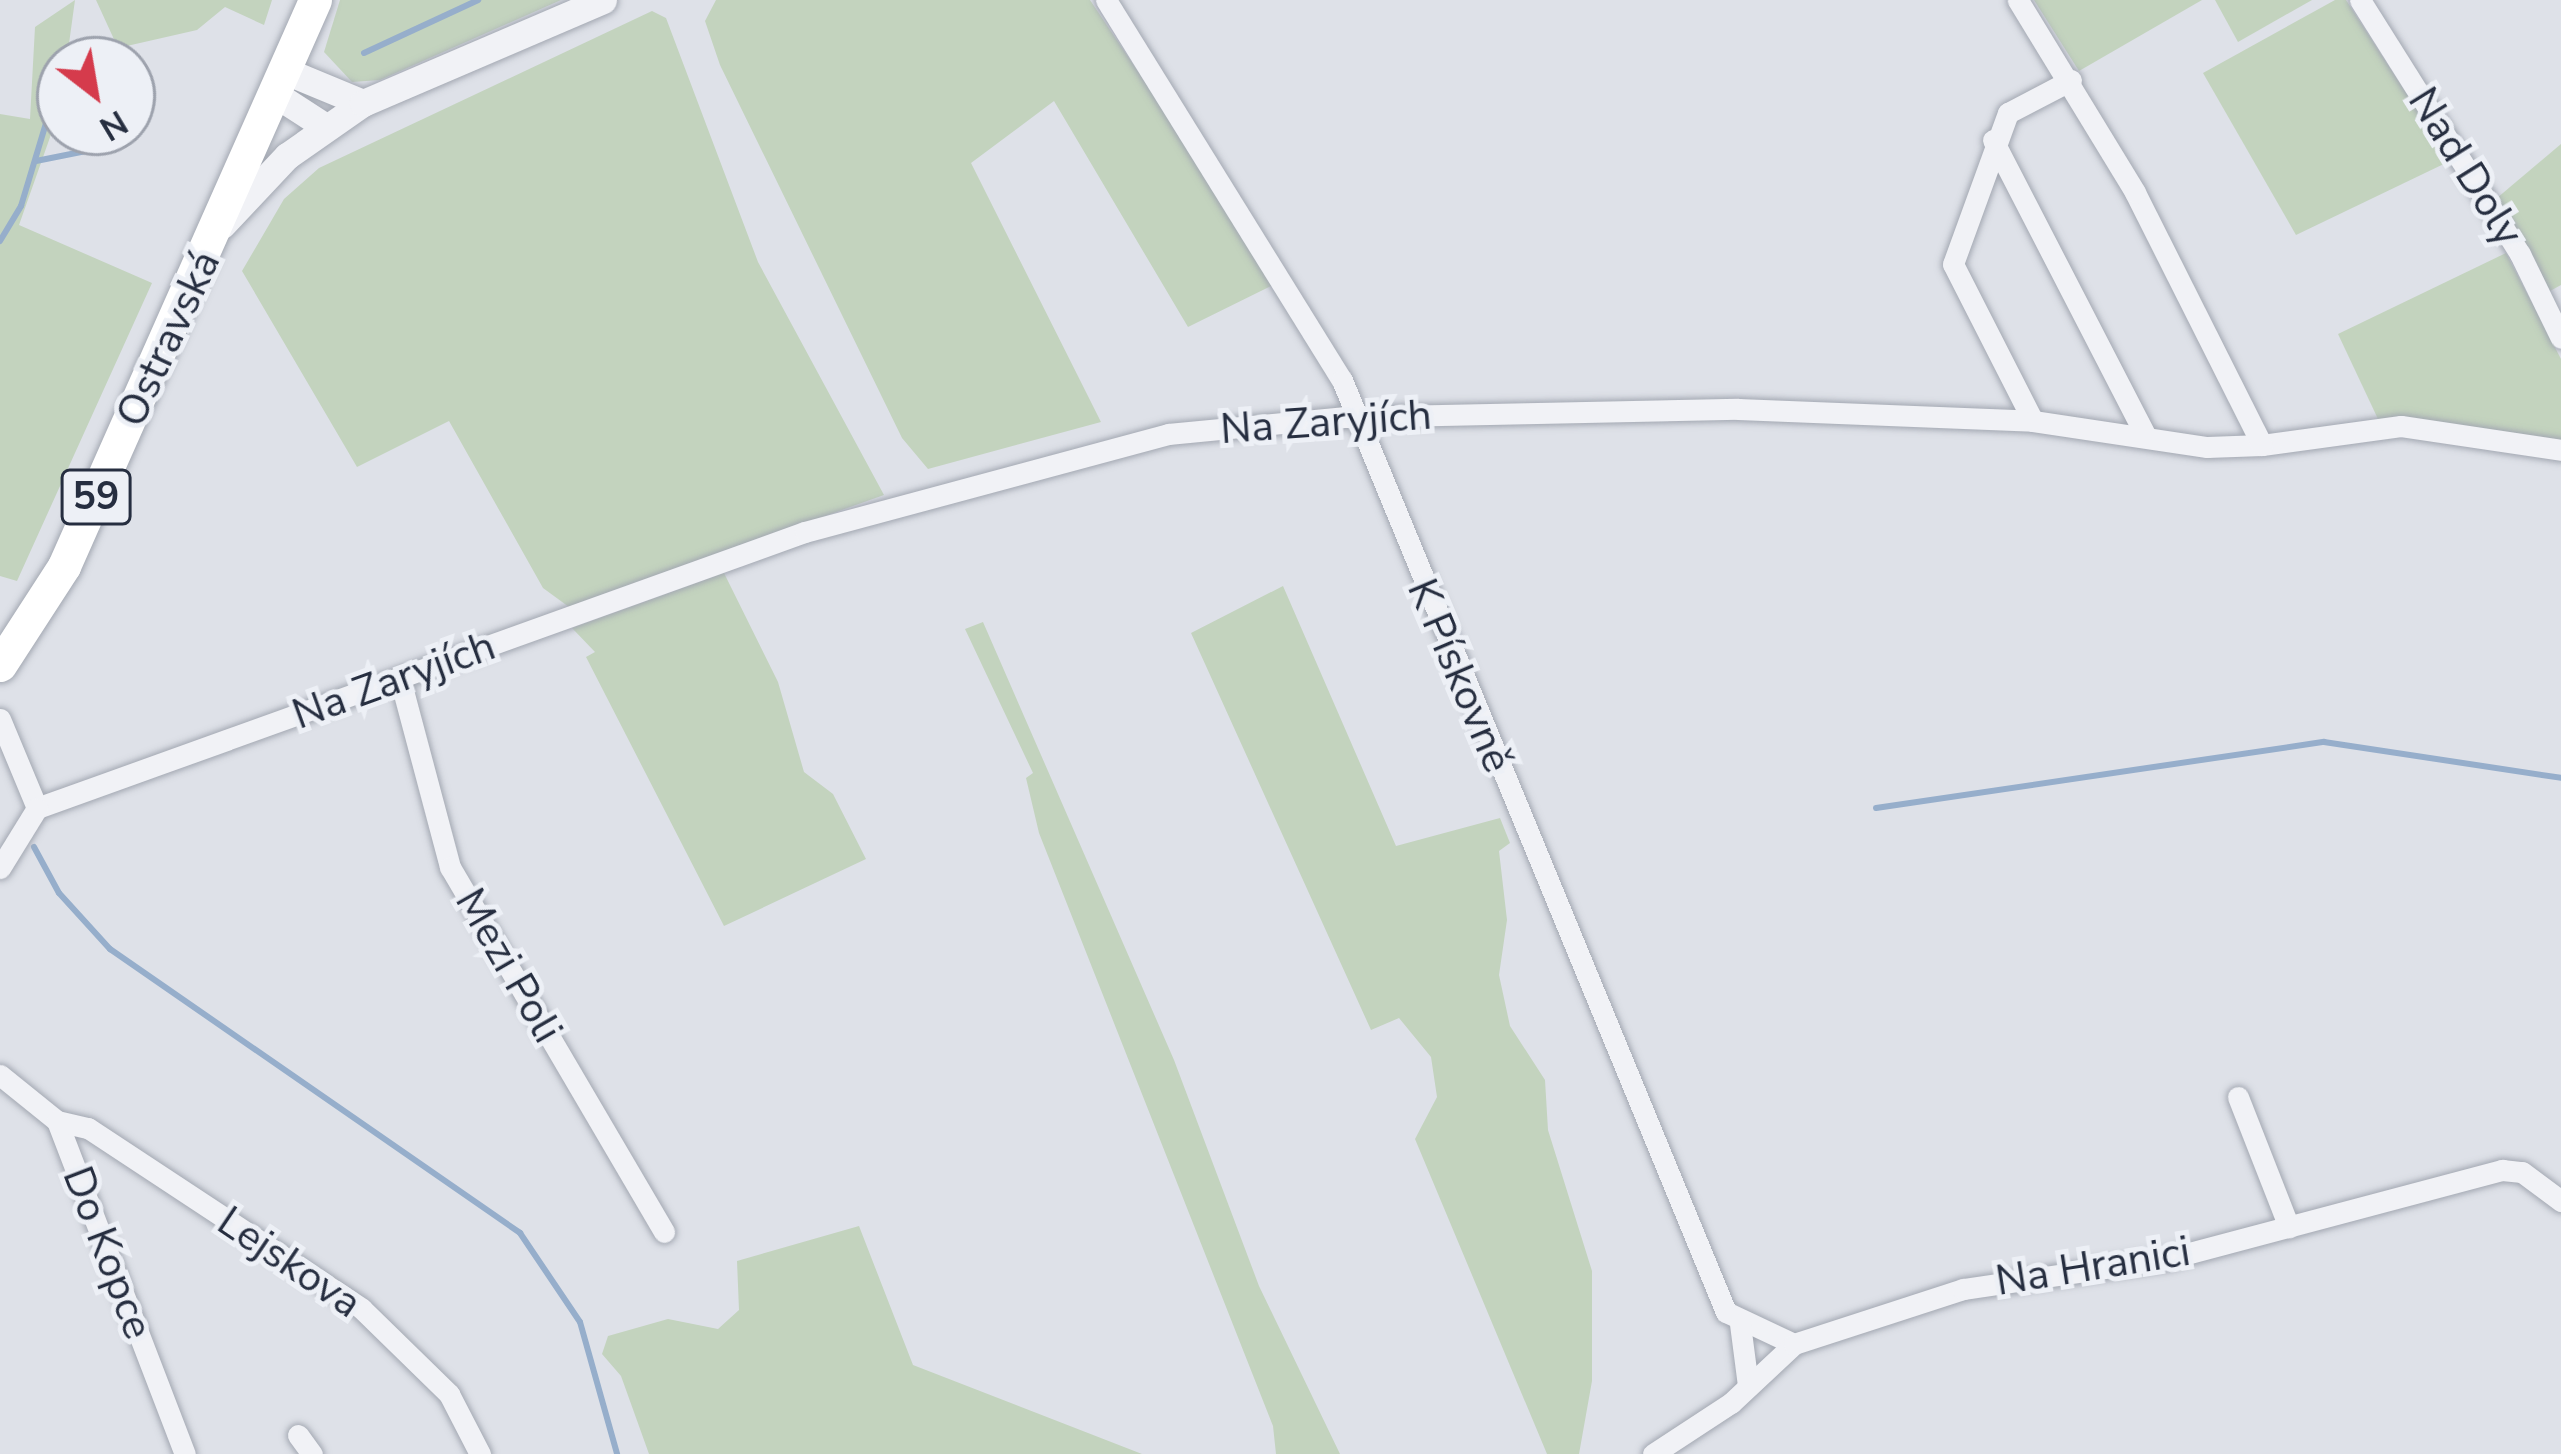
<!DOCTYPE html>
<html>
<head>
<meta charset="utf-8">
<style>
	body { margin:0 }
	#map { position:relative; width:2561px; height:1454px; overflow:hidden; background:#dee1e8; font-family:"Nunito Sans",sans-serif }
	div>[style] { position:absolute }
	.green>* { inset:0; background:#c3d3be }
	.stream>* { height:6px; margin:-3px; padding:0 3px; transform-origin:3px; border-radius:3px; background:#96aecb }
	.roads { filter:drop-shadow(0 0 3px #a3a8b2) drop-shadow(0 0 3px #a3a8b2) }
	.minor>* { height:21px; margin:-10.5px; padding:0 10.5px; transform-origin:10.5px; border-radius:10.5px; background:#f1f2f6 }
	.tertiary>* { height:27px; margin:-13.5px; padding:0 13.5px; transform-origin:13.5px; border-radius:13.5px; background:#f1f2f6 }
	.primary>* { height:33px; margin:-16.5px; padding:0 16.5px; transform-origin:16.5px; border-radius:16.5px; background:#fff }
	span { translate:-50% -50%; white-space:nowrap; text-align:center; line-height:1.15; -webkit-text-stroke:10px #edf0f6; paint-order:stroke }
	.shield-label span { padding:3px 9px; background:#edf0f6; border:3px solid; border-radius:9px; -webkit-text-stroke-width:0 }
	.shield-label { font-size:39px; color:#262e40; font-weight:700 }
	.street-label { font-size:42px; color:#262e40 }
	.north { position:absolute; left:36px; top:36px; width:120px; height:120px; box-sizing:border-box; background:#edf0f6; border:3px solid #9da2ad; border-radius:50%; rotate:149deg; font-size:33px; font-weight:700; line-height:48px; text-align:center; color:#262e40 }
	.north::after { content:''; display:block; margin:auto; width:42px; height:54px; background:#d53b4c; clip-path:polygon(50% 0,100% 100%,50% 72%,0 100%) }
</style>
</head>
<body>
<div id="map">
	<div class="green">
		<div style="clip-path:polygon(75px 0,60px 109px,19px 225px,152px 283px,17px 581px,0 576px,0 114px,30px 119px,35px 27px)"></div>
		<div style="clip-path:polygon(96px 0,272px 0,264px 25px,225px 7px,197px 30px,118px 48px)"></div>
		<div style="clip-path:polygon(340px 0,561px 0,380px 80px,352px 82px,324px 52px)"></div>
		<div style="clip-path:polygon(716px 0,1090px 0,1279px 282px,1188px 327px,1054px 101px,971px 163px,1101px 422px,928px 469px,902px 438px,720px 65px,705px 21px)"></div>
		<div style="clip-path:polygon(2034px 0,2202px 0,2079px 71px)"></div>
		<div style="clip-path:polygon(2215px 0,2312px 0,2238px 42px)"></div>
		<div style="clip-path:polygon(2335px 0,2346px 0,2450px 161px,2296px 235px,2203px 73px)"></div>
		<div style="clip-path:polygon(652px 11px,666px 18px,758px 262px,884px 495px,569px 607px,543px 588px,449px 421px,357px 467px,242px 271px,284px 199px,319px 168px)"></div>
		<div style="clip-path:polygon(2561px 144px,2561px 285px,2550px 291px,2497px 198px)"></div>
		<div style="clip-path:polygon(2506px 253px,2561px 359px,2561px 441px,2378px 419px,2338px 334px)"></div>
		<div style="clip-path:polygon(724px 573px,778px 682px,804px 772px,833px 794px,866px 859px,724px 926px,586px 657px,595px 652px,572px 628px)"></div>
		<div style="clip-path:polygon(1283px 586px,1396px 846px,1500px 818px,1510px 843px,1499px 851px,1507px 920px,1499px 975px,1510px 1026px,1545px 1080px,1548px 1130px,1592px 1271px,1592px 1381px,1579px 1454px,1547px 1454px,1415px 1139px,1437px 1097px,1431px 1057px,1399px 1018px,1371px 1030px,1191px 633px)"></div>
		<div style="clip-path:polygon(983px 622px,1174px 1060px,1259px 1286px,1340px 1454px,1276px 1454px,1273px 1426px,1039px 833px,1026px 778px,1033px 773px,965px 629px)"></div>
		<div style="clip-path:polygon(859px 1226px,913px 1365px,1142px 1454px,649px 1454px,621px 1376px,602px 1354px,608px 1336px,668px 1319px,718px 1329px,739px 1310px,737px 1261px)"></div>
	</div>
	<div class="stream">
		<div style="left:364px;top:53px;width:126px;rotate:-24.9deg"></div>
		<div style="left:36px;top:161px;width:51px;rotate:-11.3deg"></div>
		<div style="left:0;top:241px;width:41px;rotate:-59deg"></div>
		<div style="left:21px;top:206px;width:114px;rotate:-73.2deg"></div>
		<div style="left:1876px;top:808px;width:453px;rotate:-8.4deg"></div>
		<div style="left:2324px;top:742px;width:240px;rotate:8.6deg"></div>
		<div style="left:34px;top:847px;width:52px;rotate:61.5deg"></div>
		<div style="left:59px;top:893px;width:76px;rotate:47.7deg"></div>
		<div style="left:110px;top:949px;width:499px;rotate:34.7deg"></div>
		<div style="left:520px;top:1233px;width:107px;rotate:56deg"></div>
		<div style="left:580px;top:1322px;width:137px;rotate:74.3deg"></div>
	</div>
	<div class="roads">
		<div class="minor">
			<div style="left:1106px;top:0;width:447px;rotate:58.2deg"></div>
			<div style="left:1342px;top:380px;width:1008px;rotate:67.61deg"></div>
			<div style="left:1726px;top:1312px;width:75px;rotate:25.2deg"></div>
			<div style="left:2360px;top:0;width:300px;rotate:57.8deg"></div>
			<div style="left:2520px;top:254px;width:93px;rotate:64deg"></div>
			<div style="left:1993px;top:140px;width:333px;rotate:62.7deg"></div>
			<div style="left:2033px;top:421px;width:176px;rotate:-117deg"></div>
			<div style="left:1953px;top:264px;width:161px;rotate:-70deg"></div>
			<div style="left:2008px;top:113px;width:71px;rotate:-27.6deg"></div>
			<div style="left:2262px;top:445px;width:140px;rotate:-7.8deg"></div>
			<div style="left:2401px;top:426px;width:162px;rotate:8.5deg"></div>
			<div style="left:400px;top:679px;width:195px;rotate:75.1deg"></div>
			<div style="left:450px;top:867px;width:423px;rotate:59.6deg"></div>
			<div style="left:0;top:719px;width:96px;rotate:67.4deg"></div>
			<div style="left:37px;top:808px;width:816px;rotate:-19.77deg"></div>
			<div style="left:805px;top:532px;width:376px;rotate:-15.1deg"></div>
			<div style="left:1168px;top:434px;width:179px;rotate:-5.5deg"></div>
			<div style="left:1346px;top:417px;width:392px;rotate:-1.2deg"></div>
			<div style="left:1738px;top:409px;width:295px;rotate:2.3deg"></div>
			<div style="left:2033px;top:421px;width:176px;rotate:8.5deg"></div>
			<div style="left:2207px;top:447px;width:55px;rotate:-2.1deg"></div>
			<div style="left:2262px;top:445px;width:283px;rotate:-116.7deg"></div>
			<div style="left:2135px;top:192px;width:225px;rotate:-121.4deg"></div>
			<div style="left:0;top:868px;width:70px;rotate:-58.3deg"></div>
			<div style="left:0;top:1075px;width:73px;rotate:38.9deg"></div>
			<div style="left:57px;top:1121px;width:357px;rotate:69deg"></div>
			<div style="left:2238px;top:1097px;width:140px;rotate:68.6deg"></div>
			<div style="left:57px;top:1121px;width:32px;rotate:13deg"></div>
			<div style="left:88px;top:1128px;width:328px;rotate:33.4deg"></div>
			<div style="left:362px;top:1309px;width:122px;rotate:44.3deg"></div>
			<div style="left:449px;top:1394px;width:68px;rotate:62.7deg"></div>
			<div style="left:1740px;top:1324px;width:63px;rotate:82.6deg"></div>
			<div style="left:298px;top:1435px;width:24px;rotate:54deg"></div>
			<div style="left:1653px;top:1454px;width:93px;rotate:-33.2deg"></div>
			<div style="left:1731px;top:1403px;width:86px;rotate:-43.1deg"></div>
			<div style="left:1794px;top:1344px;width:178px;rotate:-18deg"></div>
			<div style="left:1963px;top:1289px;width:206px;rotate:-8.4deg"></div>
			<div style="left:2167px;top:1259px;width:347px;rotate:-14.9deg"></div>
			<div style="left:2502px;top:1170px;width:20px;rotate:6deg"></div>
			<div style="left:2522px;top:1172px;width:49px;rotate:36.6deg"></div>
		</div>
		<div class="tertiary">
			<div style="left:288px;top:72px;width:81px;rotate:22.5deg"></div>
			<div style="left:278px;top:96px;width:57px;rotate:32.9deg"></div>
			<div style="left:222px;top:225px;width:95px;rotate:-46.7deg"></div>
			<div style="left:287px;top:156px;width:93px;rotate:-34.9deg"></div>
			<div style="left:363px;top:103px;width:261px;rotate:-23.2deg"></div>
		</div>
		<div class="primary">
			<div style="left:0;top:665px;width:118px;rotate:-57.1deg"></div>
			<div style="left:64px;top:566px;width:619px;rotate:-66.08deg"></div>
		</div>
	</div>
	<div class="shield-label">
		<span style="left:96px;top:497px">59</span>
	</div>
	<div class="street-label">
		<span style="left:2465px;top:167px;rotate:58deg">Nad Doly</span>
		<span style="left:169px;top:339px;rotate:-65deg">Ostravská</span>
		<span style="left:1326px;top:423px;rotate:-4deg">Na Zaryjích</span>
		<span style="left:1459px;top:676px;rotate:67deg">K Pískovně</span>
		<span style="left:394px;top:681px;rotate:-20deg">Na Zaryjích</span>
		<span style="left:508px;top:966px;rotate:60deg">Mezi Poli</span>
		<span style="left:107px;top:1253px;rotate:69deg">Do Kopce</span>
		<span style="left:289px;top:1263px;rotate:34deg">Lejskova</span>
		<span style="left:2093px;top:1267px;rotate:-9deg">Na Hranici</span>
	</div>
	<div class="north">N</div>
</div>
</body>
</html>
